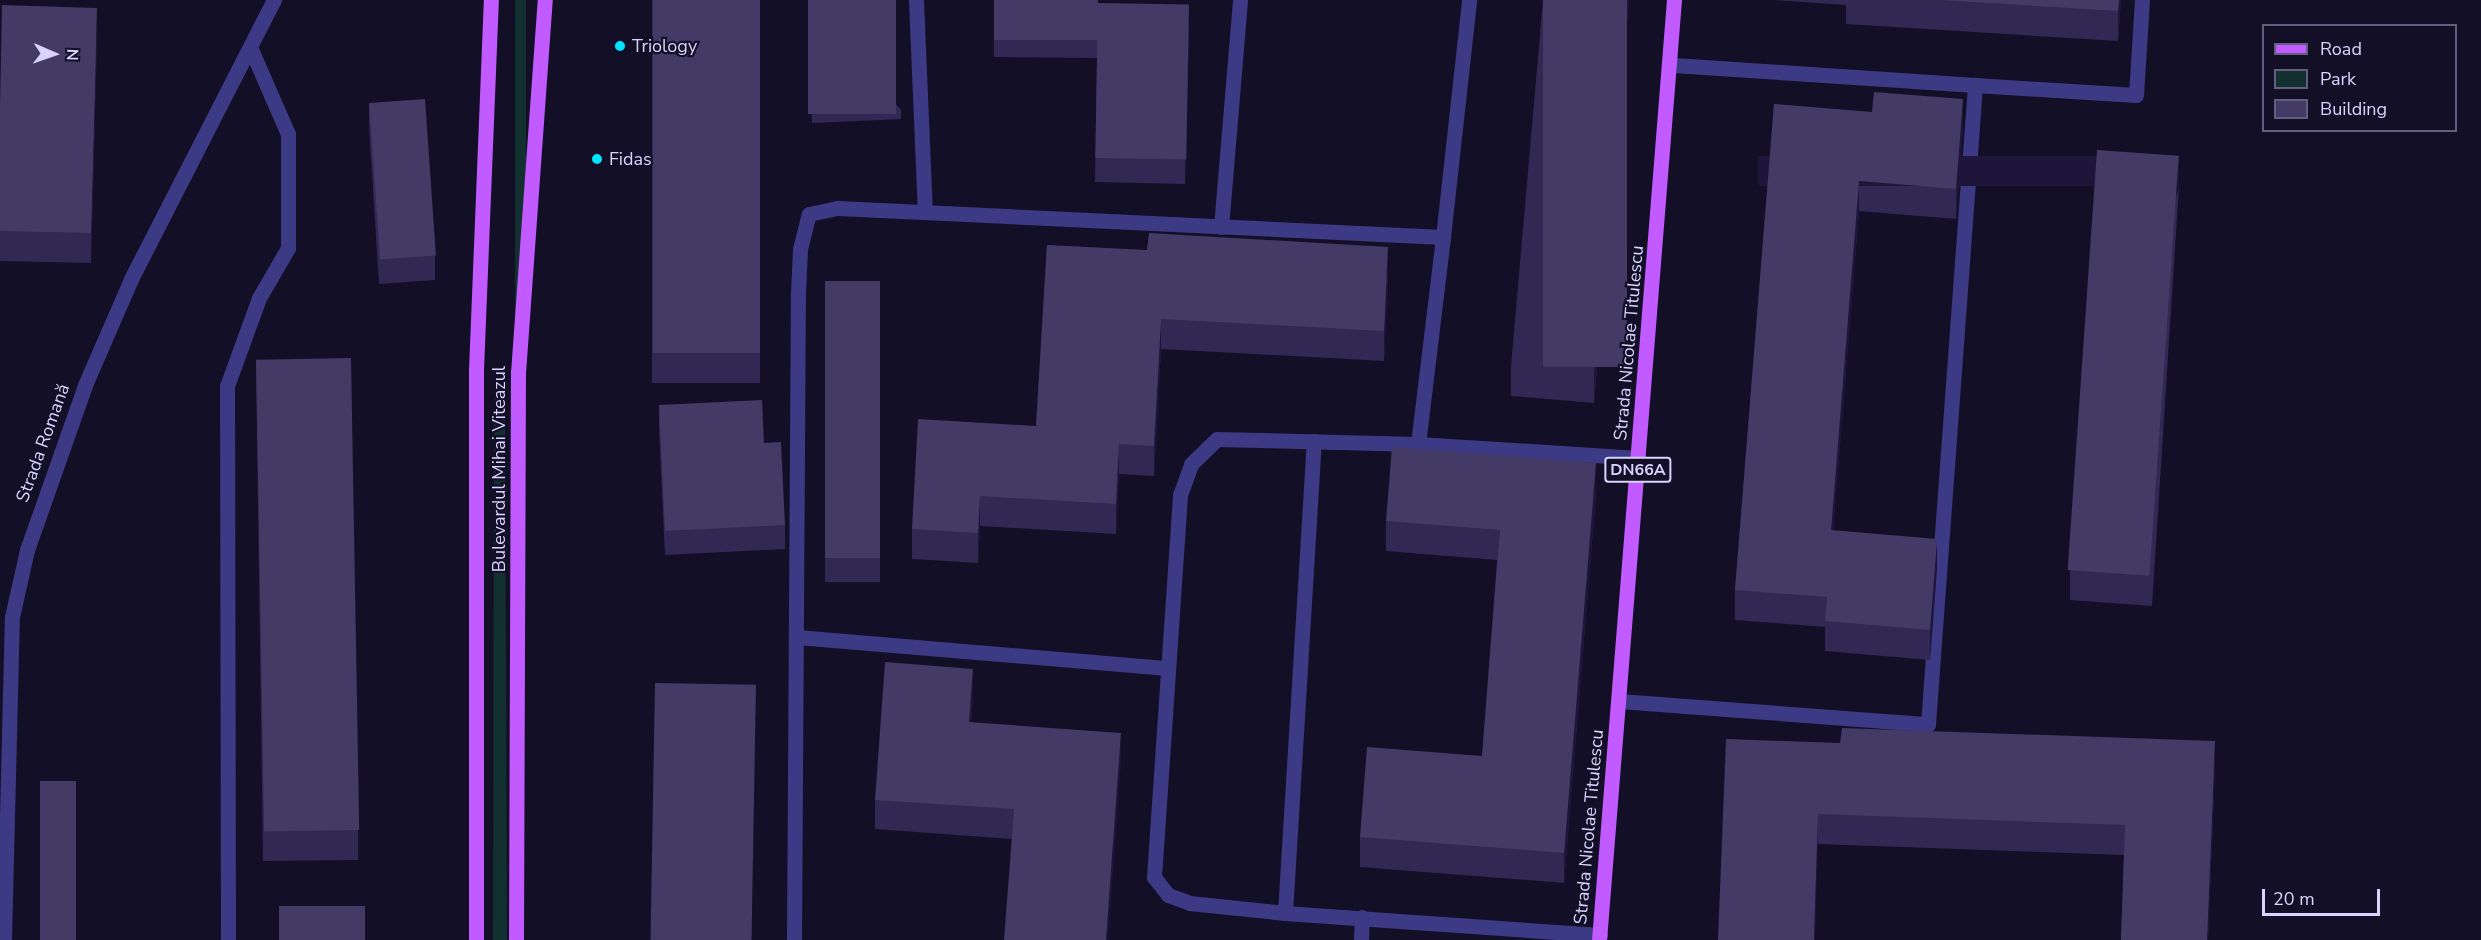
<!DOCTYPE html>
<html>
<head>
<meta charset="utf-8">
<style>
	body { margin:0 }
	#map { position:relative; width:2481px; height:940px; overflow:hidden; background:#130f26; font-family:"Nunito Sans",sans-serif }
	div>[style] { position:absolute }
	.green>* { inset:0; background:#12302f; transform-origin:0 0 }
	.service>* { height:15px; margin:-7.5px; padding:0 7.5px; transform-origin:7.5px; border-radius:7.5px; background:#3d3a85 }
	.minor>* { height:15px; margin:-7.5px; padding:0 7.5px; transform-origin:7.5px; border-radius:7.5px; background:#3d3a85 }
	.primary>* { height:15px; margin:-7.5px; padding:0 7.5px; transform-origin:7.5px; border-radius:7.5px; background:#c25bff }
	.wall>* { inset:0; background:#312854; transform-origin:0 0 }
	.shaded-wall>* { inset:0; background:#1d163a; transform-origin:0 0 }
	.building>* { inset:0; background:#433a66; transform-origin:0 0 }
	.dots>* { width:16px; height:16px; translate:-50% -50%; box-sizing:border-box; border:3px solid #130f26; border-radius:50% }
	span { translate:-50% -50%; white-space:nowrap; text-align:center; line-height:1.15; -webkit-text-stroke:4.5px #130f26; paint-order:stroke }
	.shield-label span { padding:2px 4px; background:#130f26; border:2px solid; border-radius:4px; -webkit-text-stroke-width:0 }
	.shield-label { font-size:16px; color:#d9d4ff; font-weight:700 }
	.poi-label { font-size:18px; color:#d9d4ff }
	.left { translate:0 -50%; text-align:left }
	.street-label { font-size:18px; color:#d9d4ff }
	.legend { position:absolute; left:2262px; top:24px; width:195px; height:108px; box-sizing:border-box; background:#130f26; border:2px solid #625e7d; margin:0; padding:8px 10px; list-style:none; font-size:18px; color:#d9d4ff }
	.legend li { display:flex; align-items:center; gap:12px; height:30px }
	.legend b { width:30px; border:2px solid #625e7d }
	.north { position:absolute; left:24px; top:24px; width:60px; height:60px; -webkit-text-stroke:4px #130f26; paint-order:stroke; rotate:92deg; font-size:16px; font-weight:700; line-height:24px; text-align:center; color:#d9d4ff }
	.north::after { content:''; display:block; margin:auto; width:21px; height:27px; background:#d9d4ff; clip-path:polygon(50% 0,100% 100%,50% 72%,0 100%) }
	.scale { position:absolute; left:2262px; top:889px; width:118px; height:27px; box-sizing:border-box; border:3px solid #d9d4ff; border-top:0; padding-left:8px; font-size:18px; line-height:21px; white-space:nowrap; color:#d9d4ff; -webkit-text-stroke:4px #130f26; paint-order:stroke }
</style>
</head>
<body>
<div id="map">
	<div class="green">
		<div style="left:515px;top:0;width:11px;height:333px"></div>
		<div style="clip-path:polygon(494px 386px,505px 388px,507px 940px,493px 940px)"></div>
	</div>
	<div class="service">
		<div style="left:1975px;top:85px;width:161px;rotate:3.6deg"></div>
		<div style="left:2136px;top:95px;width:95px;rotate:-86.4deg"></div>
	</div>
	<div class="minor">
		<div style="left:916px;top:0;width:212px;rotate:87.6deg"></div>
		<div style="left:1221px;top:227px;width:228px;rotate:-85.2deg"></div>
		<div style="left:1418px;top:444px;width:209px;rotate:-83.1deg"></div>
		<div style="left:797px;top:637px;width:372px;rotate:4.8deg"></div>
		<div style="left:1619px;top:701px;width:310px;rotate:4.3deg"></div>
		<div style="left:1928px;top:724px;width:641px;rotate:-85.79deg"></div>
		<div style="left:1975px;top:85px;width:306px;rotate:-176.2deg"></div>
		<div style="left:1285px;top:913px;width:473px;rotate:-86.5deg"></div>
		<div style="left:1600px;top:935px;width:316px;rotate:-176deg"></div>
		<div style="left:1285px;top:913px;width:96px;rotate:-174deg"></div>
		<div style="left:1190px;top:903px;width:23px;rotate:-160deg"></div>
		<div style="left:1168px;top:895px;width:23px;rotate:-128deg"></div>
		<div style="left:1154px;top:877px;width:383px;rotate:-86.1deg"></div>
		<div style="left:1180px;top:495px;width:33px;rotate:-70deg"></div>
		<div style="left:1191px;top:464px;width:36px;rotate:-44deg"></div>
		<div style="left:1217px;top:439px;width:201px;rotate:1.4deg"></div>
		<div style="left:1418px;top:444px;width:221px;rotate:3.6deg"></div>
		<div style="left:4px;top:940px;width:323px;rotate:-88.6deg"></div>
		<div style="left:12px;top:617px;width:69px;rotate:-77.4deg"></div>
		<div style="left:27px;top:550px;width:175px;rotate:-70.6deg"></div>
		<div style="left:85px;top:385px;width:116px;rotate:-66.5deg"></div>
		<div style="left:131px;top:279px;width:314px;rotate:-62.9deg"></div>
		<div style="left:228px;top:940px;width:554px;rotate:-90.1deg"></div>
		<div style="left:227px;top:386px;width:94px;rotate:-70deg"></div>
		<div style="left:259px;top:298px;width:58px;rotate:-59.9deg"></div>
		<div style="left:288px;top:248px;width:114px;rotate:-90deg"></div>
		<div style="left:288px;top:134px;width:95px;rotate:-113.6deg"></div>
		<div style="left:794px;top:940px;width:647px;rotate:-89.65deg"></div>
		<div style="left:798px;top:293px;width:44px;rotate:-87.4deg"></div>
		<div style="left:800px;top:249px;width:36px;rotate:-76deg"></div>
		<div style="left:809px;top:214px;width:30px;rotate:-12deg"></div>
		<div style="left:838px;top:208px;width:606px;rotate:2.74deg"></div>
		<div style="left:1443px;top:237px;width:238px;rotate:-83.7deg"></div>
		<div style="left:1361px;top:940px;width:23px;rotate:-88deg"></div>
	</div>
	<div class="primary">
		<div style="left:476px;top:940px;width:570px;rotate:-90deg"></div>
		<div style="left:476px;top:370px;width:370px;rotate:-87.7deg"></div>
		<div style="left:516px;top:940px;width:567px;rotate:-89.8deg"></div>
		<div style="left:518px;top:373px;width:374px;rotate:-85.9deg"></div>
		<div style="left:1599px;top:940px;width:943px;rotate:-85.44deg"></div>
	</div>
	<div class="wall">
		<div style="left:652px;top:0;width:108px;height:383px"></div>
		<div style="clip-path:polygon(808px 0,901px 110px,901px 119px,812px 123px)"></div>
		<div style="clip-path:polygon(994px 0,1098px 3px,1189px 29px,1185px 184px,1095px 182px,1097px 58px,994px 57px)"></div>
		<div style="clip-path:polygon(1543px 0,1629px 0,1594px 403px,1511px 396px,1511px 366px)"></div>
		<div style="clip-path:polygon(1774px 0,2121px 0,2118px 41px,1846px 24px,1846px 5px)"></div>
		<div style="clip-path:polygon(97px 38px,91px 263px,0 261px,0 106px)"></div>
		<div style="clip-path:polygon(369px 103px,435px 256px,435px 280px,379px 284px,369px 127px)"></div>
		<div style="clip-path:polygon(1774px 104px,1963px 129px,1956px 219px,1859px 211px,1833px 530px,1937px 569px,1930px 660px,1825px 651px,1825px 627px,1735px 620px,1735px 590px)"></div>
		<div style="clip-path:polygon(2179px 186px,2152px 606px,2070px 600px,2070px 570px)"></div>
		<div style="clip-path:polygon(1047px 245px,1388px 276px,1384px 361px,1161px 349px,1154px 476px,1119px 474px,1116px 534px,980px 526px,978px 563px,912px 559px,912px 529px,1036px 426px)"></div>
		<div style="left:825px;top:281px;width:55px;height:301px"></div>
		<div style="clip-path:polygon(256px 359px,358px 830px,358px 860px,263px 861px)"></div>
		<div style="clip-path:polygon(659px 405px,764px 443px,785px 525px,785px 549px,665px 555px,659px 429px)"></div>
		<div style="clip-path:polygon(1596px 493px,1564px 883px,1360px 867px,1360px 837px,1482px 756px,1497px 560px,1386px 551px,1386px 521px)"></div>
		<div style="clip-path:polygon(973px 699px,971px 722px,1121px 763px,1011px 839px,875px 829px,875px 800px)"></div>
		<div style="clip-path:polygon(1726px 739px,2215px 771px,2208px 940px,2121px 940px,2124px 855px,1818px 844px)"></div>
	</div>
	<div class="shaded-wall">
		<div style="clip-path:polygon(1627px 0,1629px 0,1594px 403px,1594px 373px)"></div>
		<div style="clip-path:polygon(2119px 0,2121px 0,2118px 41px,2118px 11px)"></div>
		<div style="clip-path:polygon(1189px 5px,1189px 29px,1185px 184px,1185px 160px)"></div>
		<div style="clip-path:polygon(97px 8px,97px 38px,91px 263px,91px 233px)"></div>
		<div style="clip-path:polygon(1963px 99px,1963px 129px,1956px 219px,1956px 189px)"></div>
		<div style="left:2179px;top:156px;width:30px;height:421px;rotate:90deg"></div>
		<div style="clip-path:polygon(1859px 181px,1859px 211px,1831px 560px,1831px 530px)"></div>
		<div style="clip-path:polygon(1388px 247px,1388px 276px,1384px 361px,1384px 331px)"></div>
		<div style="clip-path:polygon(1161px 319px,1161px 349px,1154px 476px,1154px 446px)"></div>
		<div style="clip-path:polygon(1119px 444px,1119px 474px,1116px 534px,1116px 504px)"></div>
		<div style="clip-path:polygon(1596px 463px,1596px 493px,1564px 883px,1564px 853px)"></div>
		<div style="clip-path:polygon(980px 496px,980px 526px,978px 563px,978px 533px)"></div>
		<div style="clip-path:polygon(1937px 539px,1937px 569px,1930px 660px,1930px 630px)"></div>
		<div style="clip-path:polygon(973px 669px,973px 699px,969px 752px,969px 722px)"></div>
		<div style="clip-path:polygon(1121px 733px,1121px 763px,1108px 940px,1106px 940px)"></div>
		<div style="clip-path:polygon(2215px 741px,2215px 771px,2208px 940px,2207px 940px)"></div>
		<div style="clip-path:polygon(1818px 814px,1818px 844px,1815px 940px,1814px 940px)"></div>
	</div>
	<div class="building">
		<div style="left:653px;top:0;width:107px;height:353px"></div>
		<div style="left:808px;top:0;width:88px;height:114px"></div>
		<div style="left:994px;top:0;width:104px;height:40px"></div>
		<div style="left:1543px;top:0;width:84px;height:367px"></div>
		<div style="clip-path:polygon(1941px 0,2119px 0,2118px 11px)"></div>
		<div style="left:1098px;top:3px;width:91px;height:155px;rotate:1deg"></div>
		<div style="clip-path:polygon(2px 5px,97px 8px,91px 233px,0 231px,0 106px)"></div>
		<div style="clip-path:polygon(1874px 92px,1963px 99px,1956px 189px,1859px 181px,1831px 530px,1937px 539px,1930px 630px,1825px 621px,1827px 597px,1735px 590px,1774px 104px,1872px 112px)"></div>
		<div style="left:425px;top:99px;width:157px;height:56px;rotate:86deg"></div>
		<div style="left:2097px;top:150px;width:82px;height:421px;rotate:4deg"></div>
		<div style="clip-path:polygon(1149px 233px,1388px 247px,1384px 331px,1161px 319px,1154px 446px,1119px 444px,1116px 504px,980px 496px,978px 533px,912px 529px,918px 419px,1036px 426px,1047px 245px,1147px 250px)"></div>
		<div style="left:825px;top:281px;width:55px;height:277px"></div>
		<div style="left:351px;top:358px;width:472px;height:95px;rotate:89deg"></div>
		<div style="clip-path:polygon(762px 400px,764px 443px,781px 442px,785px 525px,665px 531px,659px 405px)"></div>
		<div style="clip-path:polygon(1392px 447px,1596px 463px,1564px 853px,1360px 837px,1367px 747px,1482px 756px,1500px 530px,1386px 521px)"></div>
		<div style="clip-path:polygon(885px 662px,973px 669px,969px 722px,1121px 733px,1106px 940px,1004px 940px,1014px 809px,875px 800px)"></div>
		<div style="left:655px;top:683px;width:101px;height:257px;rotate:1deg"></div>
		<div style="clip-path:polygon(1842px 728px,2215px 741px,2207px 940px,2121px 940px,2125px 825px,1818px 814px,1814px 940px,1718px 940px,1726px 739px,1840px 743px)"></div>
		<div style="left:40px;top:781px;width:36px;height:159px"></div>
		<div style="left:365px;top:906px;width:34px;height:86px;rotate:90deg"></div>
	</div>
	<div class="dots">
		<div style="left:620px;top:46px;background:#00e5ff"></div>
		<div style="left:597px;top:159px;background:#00e5ff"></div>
	</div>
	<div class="shield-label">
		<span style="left:1638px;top:470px">DN66A</span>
	</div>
	<div class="poi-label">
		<span class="left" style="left:632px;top:46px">Triology</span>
		<span class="left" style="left:609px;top:159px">Fidas</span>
	</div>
	<div class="street-label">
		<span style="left:1629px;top:343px;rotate:-85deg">Strada Nicolae Titulescu</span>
		<span style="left:43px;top:443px;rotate:-70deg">Strada Romană</span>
		<span style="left:499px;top:469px;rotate:-90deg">Bulevardul Mihai Viteazul</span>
		<span style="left:1589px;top:827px;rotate:-85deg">Strada Nicolae Titulescu</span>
	</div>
	<ul class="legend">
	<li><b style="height:8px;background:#c25bff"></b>Road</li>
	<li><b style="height:16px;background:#12302f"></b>Park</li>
	<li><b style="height:16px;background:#433a66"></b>Building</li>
	</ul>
	<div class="north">N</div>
	<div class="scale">20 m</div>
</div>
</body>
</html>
